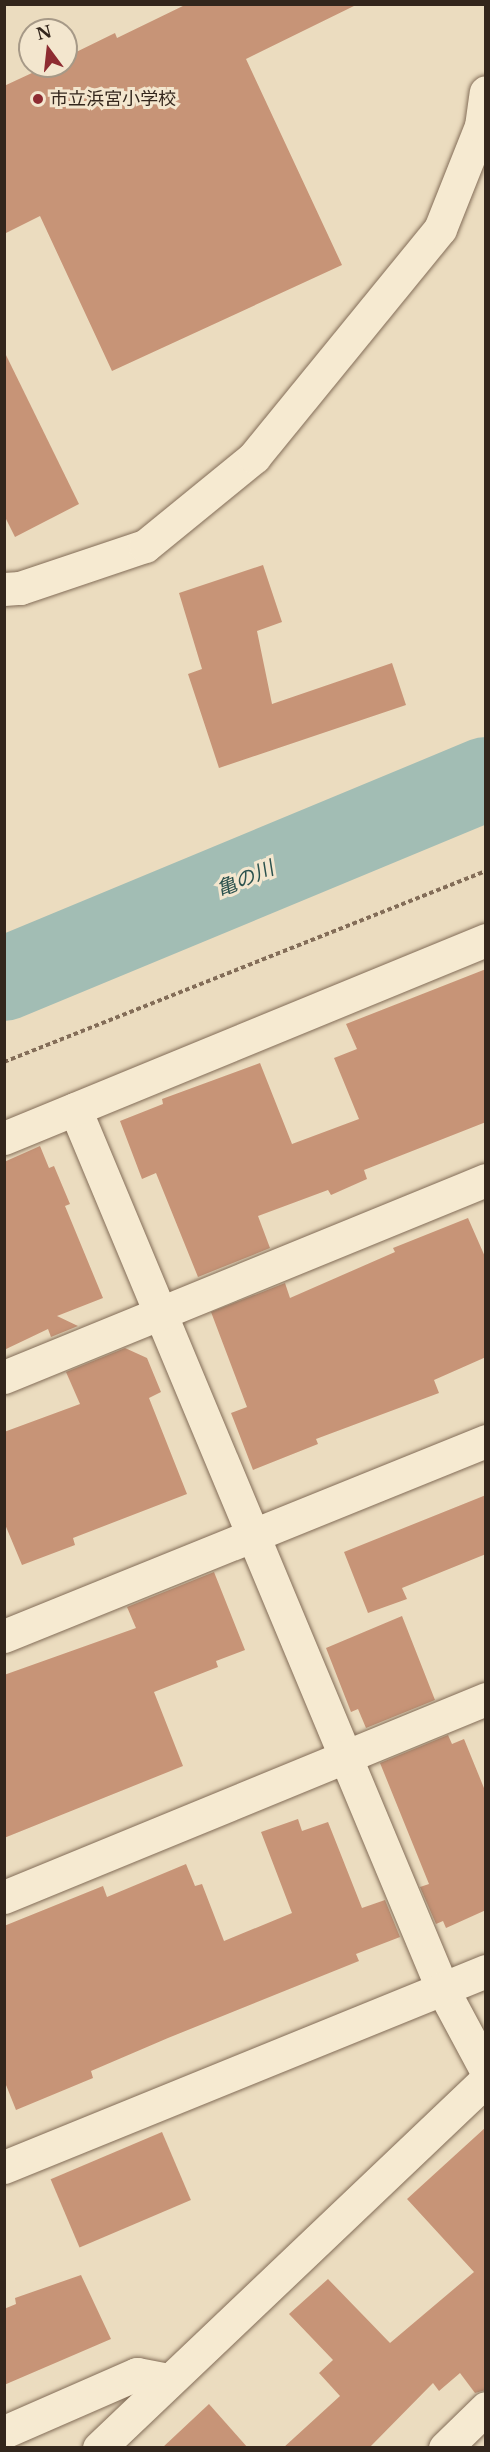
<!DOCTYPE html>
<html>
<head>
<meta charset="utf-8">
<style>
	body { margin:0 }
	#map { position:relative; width:490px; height:2452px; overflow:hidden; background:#ebdcbf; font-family:"Libre Baskerville","Noto Sans JP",serif }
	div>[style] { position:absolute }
	.river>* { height:84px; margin:-42px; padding:0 42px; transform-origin:42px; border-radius:42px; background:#a2bdb4 }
	.building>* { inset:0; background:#c79477; transform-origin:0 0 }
	.path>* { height:4px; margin-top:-2px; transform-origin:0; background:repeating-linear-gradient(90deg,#836d58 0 4.5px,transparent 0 7.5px) }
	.roads { filter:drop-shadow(0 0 2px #836d58) drop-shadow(0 0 2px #836d58) }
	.minor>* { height:33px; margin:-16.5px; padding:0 16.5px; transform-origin:16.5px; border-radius:16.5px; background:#f6ead1 }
	.dots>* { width:16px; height:16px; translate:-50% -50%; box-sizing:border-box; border:3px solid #f3e6ce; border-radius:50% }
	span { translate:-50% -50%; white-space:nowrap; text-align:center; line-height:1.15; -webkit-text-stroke:6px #f3e6ce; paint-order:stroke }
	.poi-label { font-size:18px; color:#33261c }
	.left { translate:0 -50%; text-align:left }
	.water-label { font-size:20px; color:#2c524e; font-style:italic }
	.frame { position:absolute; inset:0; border:6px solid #33261c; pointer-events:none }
	.north { position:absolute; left:18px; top:18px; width:60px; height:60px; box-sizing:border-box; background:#f3e6ce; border:2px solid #a69987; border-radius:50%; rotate:345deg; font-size:16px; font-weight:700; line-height:24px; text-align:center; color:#33261c }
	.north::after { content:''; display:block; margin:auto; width:21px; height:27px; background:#8e2c31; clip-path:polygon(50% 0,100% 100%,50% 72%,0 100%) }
</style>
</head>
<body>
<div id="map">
	<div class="river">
		<div style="left:4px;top:979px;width:522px;rotate:-22.54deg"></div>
	</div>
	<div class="building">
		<div style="clip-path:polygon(187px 4px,358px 4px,246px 59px,342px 265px,112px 371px,40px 216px,4px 234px,4px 86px,47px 66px,66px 66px,66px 57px,115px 33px,117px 38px)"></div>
		<div style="clip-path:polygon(4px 351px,79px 504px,15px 537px,4px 515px)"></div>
		<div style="clip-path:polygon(263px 565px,282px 622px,257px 631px,272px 704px,392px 663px,406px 705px,219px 768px,188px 674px,202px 669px,179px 593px)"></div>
		<div style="clip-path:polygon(486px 969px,486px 1122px,364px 1170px,367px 1179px,331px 1195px,328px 1190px,258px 1216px,270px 1248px,198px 1277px,156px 1173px,142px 1179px,120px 1121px,163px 1104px,162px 1099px,260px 1063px,292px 1144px,359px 1119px,334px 1058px,357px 1049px,346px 1024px)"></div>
		<div style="clip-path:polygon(40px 1146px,49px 1168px,54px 1166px,70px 1204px,65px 1206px,103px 1298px,57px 1316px,78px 1326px,51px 1337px,48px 1329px,4px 1350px,4px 1162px)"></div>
		<div style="clip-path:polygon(468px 1218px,486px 1259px,486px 1357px,434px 1380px,439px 1393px,316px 1439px,318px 1444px,253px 1470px,231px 1413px,247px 1407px,211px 1312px,285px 1283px,290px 1298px,395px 1252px,393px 1248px)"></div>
		<div style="clip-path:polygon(125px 1348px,147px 1358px,161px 1392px,149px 1398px,187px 1494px,73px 1538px,75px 1545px,22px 1565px,4px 1522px,4px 1432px,80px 1404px,66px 1372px)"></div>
		<div style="clip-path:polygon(486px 1495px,486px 1554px,402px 1588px,407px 1599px,368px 1613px,344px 1552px)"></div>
		<div style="clip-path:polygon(214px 1572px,245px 1650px,216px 1661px,218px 1667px,154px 1692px,183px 1766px,4px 1838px,4px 1675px,136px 1628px,127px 1607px)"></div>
		<div style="clip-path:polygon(402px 1616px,435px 1700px,366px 1728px,358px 1709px,351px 1712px,326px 1648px)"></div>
		<div style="clip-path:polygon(448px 1735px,452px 1744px,464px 1739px,486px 1793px,486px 1910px,446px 1928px,443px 1921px,436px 1924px,420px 1887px,429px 1884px,380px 1763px)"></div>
		<div style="clip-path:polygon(298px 1819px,302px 1831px,328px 1822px,362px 1908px,385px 1900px,400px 1937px,356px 1954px,359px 1961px,168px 2038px,91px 2071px,93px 2078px,16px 2110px,4px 2080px,4px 1926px,103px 1886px,107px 1897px,186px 1864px,195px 1886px,202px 1884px,224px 1941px,292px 1913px,261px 1832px)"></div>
		<div style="clip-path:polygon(486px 2127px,486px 2390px,475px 2393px,460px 2373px,439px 2391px,433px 2383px,369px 2448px,283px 2448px,340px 2396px,319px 2373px,333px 2360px,289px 2314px,328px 2279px,390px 2343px,474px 2272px,407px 2199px)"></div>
		<div style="left:162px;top:2132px;width:74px;height:121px;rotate:67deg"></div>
		<div style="clip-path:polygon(81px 2275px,111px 2339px,4px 2385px,4px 2309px,16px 2304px,15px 2298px)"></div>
		<div style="clip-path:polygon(209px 2404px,248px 2448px,162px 2448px)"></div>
	</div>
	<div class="path">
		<div style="left:4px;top:1062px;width:518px;rotate:-21.62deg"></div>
	</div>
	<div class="roads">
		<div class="minor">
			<div style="left:4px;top:589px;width:16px;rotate:-4deg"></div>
			<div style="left:20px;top:588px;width:132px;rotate:-18.6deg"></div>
			<div style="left:145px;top:546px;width:141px;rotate:-39.2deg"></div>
			<div style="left:254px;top:457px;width:294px;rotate:-50.8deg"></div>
			<div style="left:440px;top:229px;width:111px;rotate:-68.3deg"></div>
			<div style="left:481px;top:126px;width:34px;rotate:-82deg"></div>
			<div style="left:75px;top:1109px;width:953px;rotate:67.34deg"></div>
			<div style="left:442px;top:1988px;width:93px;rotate:61.8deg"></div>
			<div style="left:4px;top:1138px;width:521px;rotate:-22.33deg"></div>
			<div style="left:4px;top:1377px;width:521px;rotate:-22.23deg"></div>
			<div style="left:4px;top:1636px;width:520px;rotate:-22.03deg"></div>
			<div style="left:4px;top:1897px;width:521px;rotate:-22.33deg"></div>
			<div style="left:4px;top:2167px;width:520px;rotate:-22.13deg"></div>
			<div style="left:4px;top:2432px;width:145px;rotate:-23.6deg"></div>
			<div style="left:137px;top:2374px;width:33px;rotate:11deg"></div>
			<div style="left:99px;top:2448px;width:534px;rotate:-43.56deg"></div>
			<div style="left:445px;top:2448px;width:57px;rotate:-44.3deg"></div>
		</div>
	</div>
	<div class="dots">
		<div style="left:38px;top:99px;background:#8e2c31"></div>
	</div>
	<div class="poi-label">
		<span class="left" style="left:50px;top:99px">市立浜宮小学校</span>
	</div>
	<div class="water-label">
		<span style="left:245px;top:879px;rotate:-23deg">亀の川</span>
	</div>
	<div class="frame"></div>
	<div class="north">N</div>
</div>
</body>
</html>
